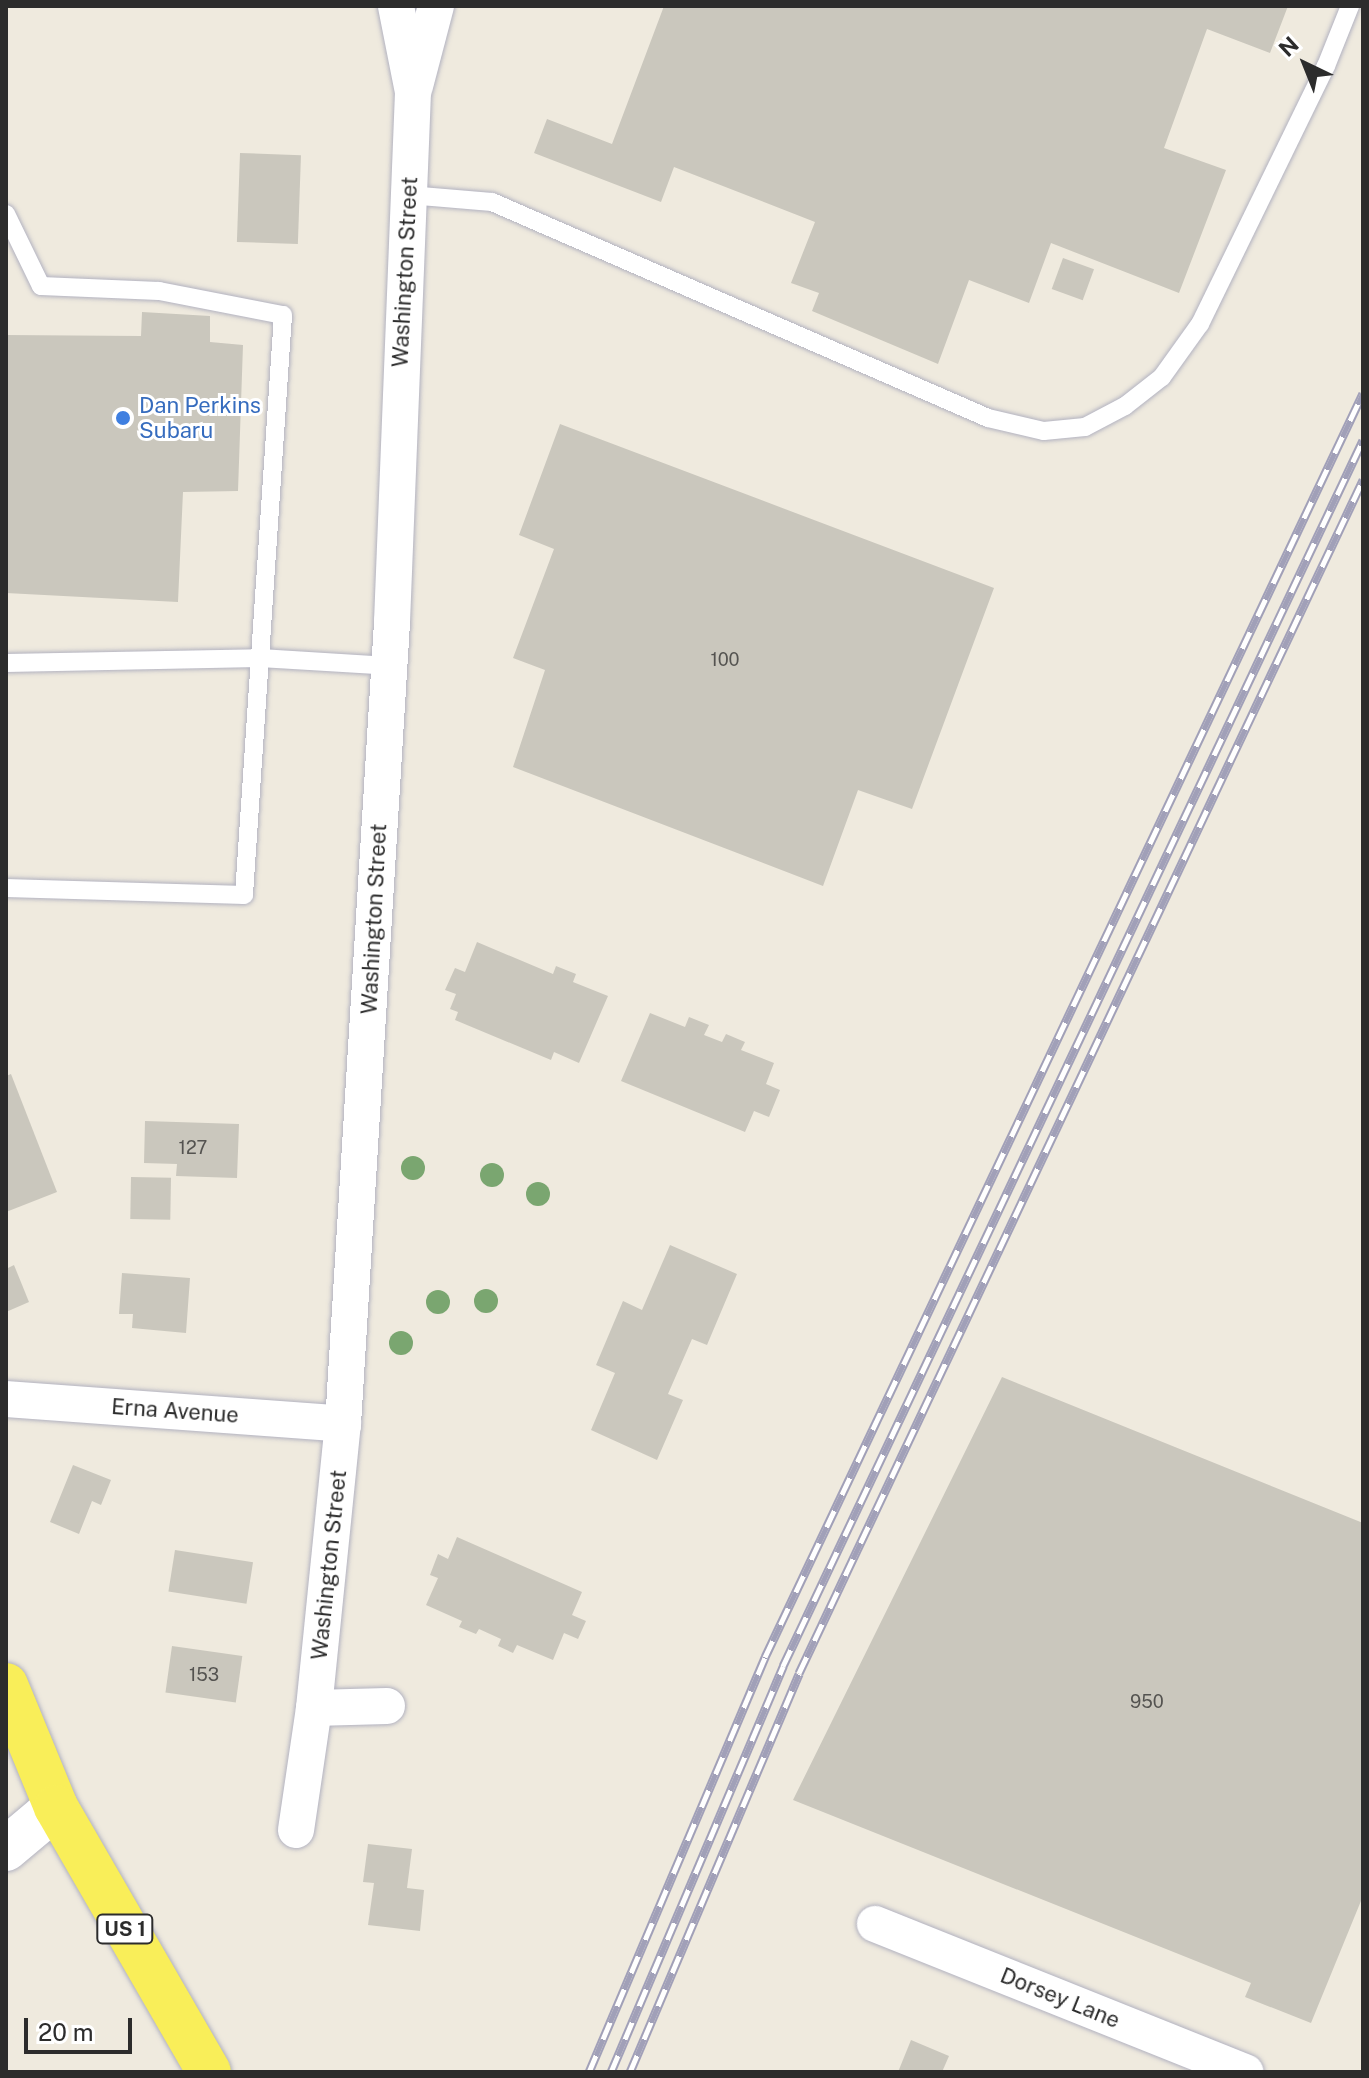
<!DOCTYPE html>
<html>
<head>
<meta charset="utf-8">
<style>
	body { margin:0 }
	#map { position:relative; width:1369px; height:2078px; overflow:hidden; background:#efeade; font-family:"Public Sans",sans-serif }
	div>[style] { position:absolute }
	.building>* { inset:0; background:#cac7bd; transform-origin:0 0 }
	.roads { filter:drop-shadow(0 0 2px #b2b2c0) drop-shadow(0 0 2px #b2b2c0) }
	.lane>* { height:18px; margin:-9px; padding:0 9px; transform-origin:9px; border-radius:9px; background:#fff }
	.street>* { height:36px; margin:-18px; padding:0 18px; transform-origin:18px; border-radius:18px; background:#fff }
	.secondary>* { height:44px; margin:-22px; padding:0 22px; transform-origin:22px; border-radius:22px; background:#fff }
	.primary>* { height:44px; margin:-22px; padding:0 22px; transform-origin:22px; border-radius:22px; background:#f9ee59 }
	.rail>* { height:9px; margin-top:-4.5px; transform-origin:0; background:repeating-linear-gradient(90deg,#fff 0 18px,#a1a0b8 0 36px); box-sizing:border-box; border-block:2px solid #a1a0b8 }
	.trees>* { width:24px; height:24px; margin:-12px; border-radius:50%; background:#7aa670 }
	.dots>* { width:22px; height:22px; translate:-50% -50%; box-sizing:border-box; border:4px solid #fff; border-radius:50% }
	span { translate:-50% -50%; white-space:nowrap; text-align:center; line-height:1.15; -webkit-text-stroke:6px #fff; paint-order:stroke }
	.number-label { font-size:18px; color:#545350 }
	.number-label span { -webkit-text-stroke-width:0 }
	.shield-label span { padding:2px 6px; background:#fff; border:2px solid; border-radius:6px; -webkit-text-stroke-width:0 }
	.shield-label { font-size:20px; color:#2c2c2c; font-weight:700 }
	.street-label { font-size:22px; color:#2c2c2c }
	.shop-label { font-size:22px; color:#366cbe }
	.left { translate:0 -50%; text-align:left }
	.frame { position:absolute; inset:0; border:8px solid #2c2c2c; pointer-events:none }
	.north { position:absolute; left:1265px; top:24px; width:80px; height:80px; -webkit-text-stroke:6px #fff; paint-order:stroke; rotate:317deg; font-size:22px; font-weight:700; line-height:32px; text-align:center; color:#2c2c2c }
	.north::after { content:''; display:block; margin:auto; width:28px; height:36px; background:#2c2c2c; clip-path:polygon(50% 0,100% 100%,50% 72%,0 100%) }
	.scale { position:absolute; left:24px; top:2018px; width:108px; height:36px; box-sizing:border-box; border:4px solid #2c2c2c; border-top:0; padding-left:10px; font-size:24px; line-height:28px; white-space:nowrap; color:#2c2c2c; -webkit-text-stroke:6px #fff; paint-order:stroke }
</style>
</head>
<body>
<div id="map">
	<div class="building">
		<div style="clip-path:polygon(664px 6px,1288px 6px,1270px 53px,1207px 29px,1164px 148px,1226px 170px,1179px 293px,1051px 243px,1029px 303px,969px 280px,938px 364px,812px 311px,819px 293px,791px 283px,815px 222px,674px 167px,661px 202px,534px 153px,547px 119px,612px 144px)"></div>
		<div style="left:240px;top:153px;width:61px;height:89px;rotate:2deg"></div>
		<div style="left:1063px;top:258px;width:33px;height:33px;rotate:20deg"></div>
		<div style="clip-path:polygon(142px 312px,210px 316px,210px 342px,243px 345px,238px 491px,183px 492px,178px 602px,6px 593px,6px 335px,141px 336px)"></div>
		<div style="clip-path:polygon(560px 424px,994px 588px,912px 809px,858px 790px,823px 886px,513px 767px,545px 670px,513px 658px,554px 549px,519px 535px)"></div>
		<div style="clip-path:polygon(477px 942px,553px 974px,556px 966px,576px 974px,573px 982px,608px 996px,579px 1063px,554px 1052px,551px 1060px,455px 1020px,458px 1012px,450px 1009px,456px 994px,445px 990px,455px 968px,465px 972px)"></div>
		<div style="clip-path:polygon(650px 1013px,685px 1027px,689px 1017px,709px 1025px,704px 1035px,722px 1042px,726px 1034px,745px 1042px,741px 1050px,774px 1063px,766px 1084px,780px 1090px,769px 1117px,754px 1111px,745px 1132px,621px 1081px)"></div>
		<div style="clip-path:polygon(11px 1074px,57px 1192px,6px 1212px,6px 1076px)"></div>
		<div style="clip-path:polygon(145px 1121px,239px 1124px,237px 1178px,176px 1176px,177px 1164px,144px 1163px)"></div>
		<div style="left:131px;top:1177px;width:40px;height:42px;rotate:1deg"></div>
		<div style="clip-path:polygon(670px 1245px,737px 1274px,707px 1345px,692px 1339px,668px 1394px,683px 1400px,657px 1460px,591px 1430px,615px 1373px,596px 1365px,623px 1301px,642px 1310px)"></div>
		<div style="clip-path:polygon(14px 1265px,29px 1302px,6px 1312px,6px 1269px)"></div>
		<div style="clip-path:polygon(122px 1273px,190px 1278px,186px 1333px,132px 1328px,133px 1314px,119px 1314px)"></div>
		<div style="clip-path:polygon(1002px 1377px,1363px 1523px,1363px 1896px,1311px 2023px,1245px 1997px,1251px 1983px,793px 1800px)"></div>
		<div style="clip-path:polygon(73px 1465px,111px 1480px,101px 1505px,92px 1501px,79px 1534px,50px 1522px)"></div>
		<div style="clip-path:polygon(457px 1537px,582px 1592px,572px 1615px,586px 1621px,578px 1639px,564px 1633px,553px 1660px,517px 1645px,513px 1653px,498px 1646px,501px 1639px,479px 1629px,476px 1634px,459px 1627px,462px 1621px,426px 1605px,438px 1578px,430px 1575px,438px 1554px,448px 1559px)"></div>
		<div style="left:175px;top:1550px;width:79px;height:42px;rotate:9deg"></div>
		<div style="left:172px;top:1646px;width:71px;height:47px;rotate:8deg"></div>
		<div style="clip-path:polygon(368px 1844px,412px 1849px,407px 1888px,424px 1890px,420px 1931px,368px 1925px,374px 1883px,363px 1882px)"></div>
		<div style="clip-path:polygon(911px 2040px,949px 2056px,942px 2072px,898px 2072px)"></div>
	</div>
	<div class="roads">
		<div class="lane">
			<div style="left:409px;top:195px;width:83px;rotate:4.8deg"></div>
			<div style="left:492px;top:202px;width:541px;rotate:23.53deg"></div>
			<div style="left:988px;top:418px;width:57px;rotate:13.1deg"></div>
			<div style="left:1044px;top:431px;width:41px;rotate:-5.6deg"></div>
			<div style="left:1085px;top:427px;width:45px;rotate:-27.7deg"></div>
			<div style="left:1125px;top:406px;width:47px;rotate:-38.1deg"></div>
			<div style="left:1162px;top:377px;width:65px;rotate:-54.4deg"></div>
			<div style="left:1200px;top:324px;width:287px;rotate:-64deg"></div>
			<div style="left:1326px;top:66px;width:65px;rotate:-68.2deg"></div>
			<div style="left:6px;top:214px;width:80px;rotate:64.1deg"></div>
			<div style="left:41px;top:286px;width:118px;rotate:2.4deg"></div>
			<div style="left:159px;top:291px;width:126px;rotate:11deg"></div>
			<div style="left:283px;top:315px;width:581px;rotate:93.85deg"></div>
			<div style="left:244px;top:895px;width:238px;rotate:-178.3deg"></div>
			<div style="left:6px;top:663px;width:254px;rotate:-1.1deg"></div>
			<div style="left:260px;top:658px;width:129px;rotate:3.5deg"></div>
		</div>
		<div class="street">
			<div style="left:415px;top:86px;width:83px;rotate:-75.3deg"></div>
			<div style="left:6px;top:1399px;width:338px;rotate:4.2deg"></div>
			<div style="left:314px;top:1708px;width:73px;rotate:-1.6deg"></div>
			<div style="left:296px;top:1830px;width:123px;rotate:-81.6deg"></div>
			<div style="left:314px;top:1708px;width:285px;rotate:-84.2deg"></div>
			<div style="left:343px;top:1424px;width:803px;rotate:-86.5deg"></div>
			<div style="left:392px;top:622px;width:530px;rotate:-87.73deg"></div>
			<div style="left:413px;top:92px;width:88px;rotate:-101.2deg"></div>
			<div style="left:875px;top:1924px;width:399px;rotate:21.8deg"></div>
		</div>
		<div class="secondary">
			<div style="left:6px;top:1849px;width:65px;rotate:-40deg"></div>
		</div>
		<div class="primary">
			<div style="left:6px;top:1685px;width:132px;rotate:67.7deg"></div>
			<div style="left:56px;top:1807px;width:306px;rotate:60deg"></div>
		</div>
	</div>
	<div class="rail">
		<div style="left:589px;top:2072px;width:451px;rotate:-67deg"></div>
		<div style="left:765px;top:1657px;width:1398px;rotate:-64.68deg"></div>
		<div style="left:611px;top:2072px;width:441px;rotate:-67deg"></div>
		<div style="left:783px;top:1666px;width:1356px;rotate:-64.68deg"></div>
		<div style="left:630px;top:2072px;width:433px;rotate:-67deg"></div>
		<div style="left:799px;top:1673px;width:1320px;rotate:-64.7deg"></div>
	</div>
	<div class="trees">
		<div style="left:413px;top:1168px"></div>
		<div style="left:492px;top:1175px"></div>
		<div style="left:538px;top:1194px"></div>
		<div style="left:486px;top:1301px"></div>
		<div style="left:438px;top:1302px"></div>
		<div style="left:401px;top:1343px"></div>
	</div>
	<div class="dots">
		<div style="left:123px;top:418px;background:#3f7fe0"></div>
	</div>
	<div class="number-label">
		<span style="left:725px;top:660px">100</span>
		<span style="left:193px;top:1148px">127</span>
		<span style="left:204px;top:1675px">153</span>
		<span style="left:1147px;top:1702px">950</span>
	</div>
	<div class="shield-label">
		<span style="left:125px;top:1929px">US 1</span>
	</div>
	<div class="street-label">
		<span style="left:405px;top:272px;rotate:-87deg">Washington Street</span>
		<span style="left:374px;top:919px;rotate:-87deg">Washington Street</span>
		<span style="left:175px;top:1411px;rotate:4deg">Erna Avenue</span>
		<span style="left:329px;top:1565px;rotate:-84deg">Washington Street</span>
		<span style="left:1060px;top:1998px;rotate:22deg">Dorsey Lane</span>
	</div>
	<div class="shop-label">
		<span class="left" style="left:139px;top:418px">Dan Perkins<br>Subaru</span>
	</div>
	<div class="frame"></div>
	<div class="north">N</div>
	<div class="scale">20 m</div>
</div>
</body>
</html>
